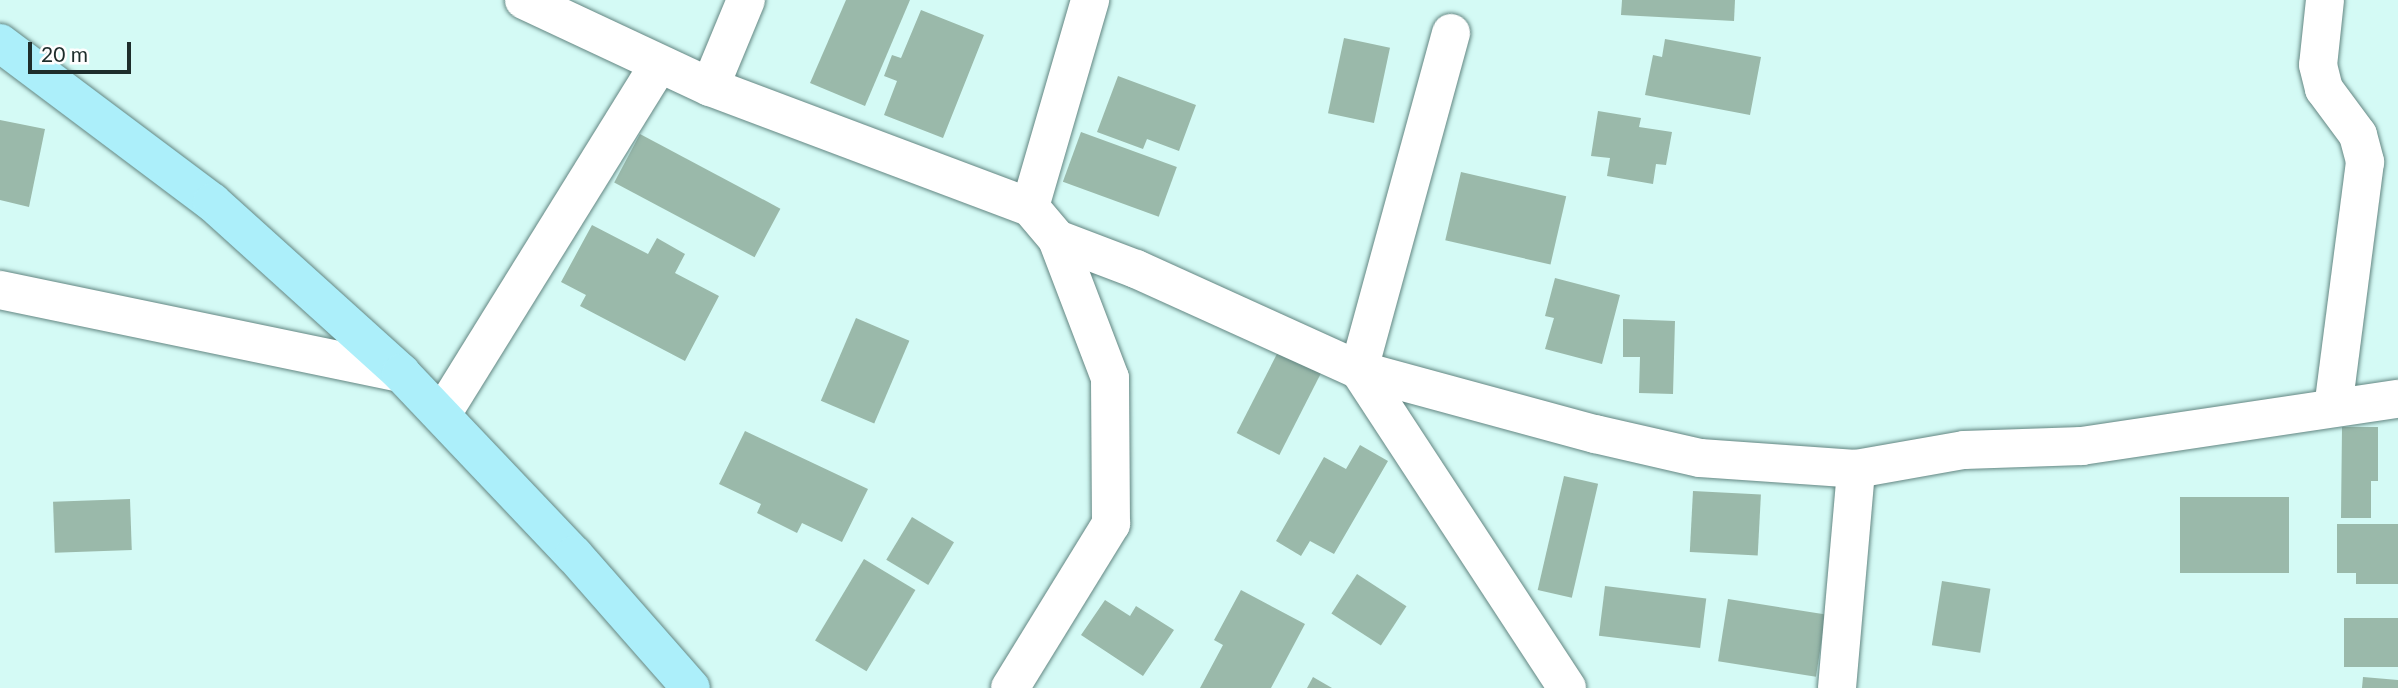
<!DOCTYPE html>
<html>
<head>
<meta charset="utf-8">
<style>
	body { margin:0 }
	#map { position:relative; width:2398px; height:688px; overflow:hidden; background:#d4faf5; font-family:Lato,sans-serif }
	div>[style] { position:absolute }
	.building>* { inset:0; background:#9ab9aa; transform-origin:0 0 }
	.roads { filter:drop-shadow(0 0 2px #638682) drop-shadow(0 0 2px #638682) }
	.minor>* { height:38px; margin:-19px; padding:0 19px; transform-origin:19px; border-radius:19px; background:#fff }
	.major>* { height:38px; margin:-19px; padding:0 19px; transform-origin:19px; border-radius:19px; background:#aceffa }
	span { translate:-50% -50%; white-space:nowrap; text-align:center; line-height:1.15; -webkit-text-stroke:5px #fefefe; paint-order:stroke }
	.scale { position:absolute; left:28px; top:42px; width:103px; height:32px; box-sizing:border-box; border:4px solid #1e2d2b; border-top:0; padding-left:9px; font-size:21px; line-height:24px; white-space:nowrap; color:#1e2d2b; -webkit-text-stroke:5px #fefefe; paint-order:stroke }
</style>
</head>
<body>
<div id="map">
	<div class="building">
		<div style="clip-path:polygon(846px 0,910px 0,865px 106px,810px 83px)"></div>
		<div style="clip-path:polygon(1622px 0,1735px 0,1734px 21px,1621px 15px)"></div>
		<div style="clip-path:polygon(921px 10px,984px 35px,943px 138px,884px 115px,897px 81px,884px 76px,892px 55px,901px 58px)"></div>
		<div style="left:1344px;top:38px;width:47px;height:77px;rotate:12deg"></div>
		<div style="clip-path:polygon(1665px 39px,1761px 57px,1750px 115px,1645px 95px,1653px 55px,1662px 57px)"></div>
		<div style="clip-path:polygon(1118px 76px,1196px 105px,1179px 151px,1147px 139px,1143px 149px,1097px 132px)"></div>
		<div style="clip-path:polygon(1598px 111px,1641px 118px,1639px 127px,1672px 132px,1666px 165px,1656px 164px,1653px 184px,1607px 176px,1610px 158px,1591px 156px)"></div>
		<div style="clip-path:polygon(0 120px,45px 129px,29px 207px,0 200px)"></div>
		<div style="left:1081px;top:132px;width:102px;height:53px;rotate:20deg"></div>
		<div style="left:640px;top:134px;width:159px;height:55px;rotate:28deg"></div>
		<div style="left:1461px;top:172px;width:108px;height:70px;rotate:13deg"></div>
		<div style="clip-path:polygon(592px 225px,648px 254px,657px 238px,685px 254px,675px 273px,719px 296px,685px 361px,580px 306px,586px 295px,561px 282px)"></div>
		<div style="clip-path:polygon(1555px 278px,1620px 295px,1602px 364px,1545px 349px,1554px 318px,1545px 316px)"></div>
		<div style="left:856px;top:318px;width:58px;height:90px;rotate:23deg"></div>
		<div style="clip-path:polygon(1623px 319px,1675px 321px,1673px 394px,1639px 393px,1640px 357px,1623px 357px)"></div>
		<div style="left:1282px;top:344px;width:48px;height:100px;rotate:27deg"></div>
		<div style="clip-path:polygon(2342px 427px,2378px 427px,2378px 481px,2371px 481px,2371px 518px,2341px 518px)"></div>
		<div style="clip-path:polygon(745px 431px,868px 489px,842px 542px,802px 523px,797px 533px,757px 513px,761px 504px,719px 484px)"></div>
		<div style="clip-path:polygon(1360px 445px,1388px 461px,1334px 554px,1310px 541px,1301px 556px,1276px 541px,1324px 457px,1346px 469px)"></div>
		<div style="left:1564px;top:476px;width:35px;height:117px;rotate:13deg"></div>
		<div style="left:1693px;top:491px;width:68px;height:61px;rotate:3deg"></div>
		<div style="left:2289px;top:497px;width:76px;height:109px;rotate:90deg"></div>
		<div style="left:130px;top:499px;width:51px;height:77px;rotate:88deg"></div>
		<div style="left:912px;top:517px;width:49px;height:50px;rotate:31deg"></div>
		<div style="clip-path:polygon(2337px 524px,2398px 524px,2398px 584px,2356px 584px,2356px 573px,2337px 573px)"></div>
		<div style="left:864px;top:559px;width:60px;height:95px;rotate:31deg"></div>
		<div style="left:1357px;top:574px;width:59px;height:47px;rotate:33deg"></div>
		<div style="left:1942px;top:581px;width:49px;height:65px;rotate:9deg"></div>
		<div style="left:1605px;top:586px;width:102px;height:50px;rotate:7deg"></div>
		<div style="clip-path:polygon(1241px 590px,1305px 624px,1271px 688px,1200px 688px,1223px 645px,1214px 640px)"></div>
		<div style="left:1728px;top:599px;width:99px;height:63px;rotate:9deg"></div>
		<div style="clip-path:polygon(1105px 600px,1130px 616px,1136px 606px,1174px 630px,1143px 676px,1081px 635px)"></div>
		<div style="left:2344px;top:618px;width:54px;height:49px"></div>
		<div style="clip-path:polygon(1313px 677px,1332px 688px,1307px 688px)"></div>
		<div style="clip-path:polygon(2363px 677px,2398px 680px,2398px 688px,2362px 688px)"></div>
	</div>
	<div class="roads">
		<div class="minor">
			<div style="left:524px;top:0;width:205px;rotate:25.1deg"></div>
			<div style="left:710px;top:87px;width:342px;rotate:20.6deg"></div>
			<div style="left:1030px;top:207px;width:42px;rotate:49.8deg"></div>
			<div style="left:1057px;top:239px;width:85px;rotate:20.8deg"></div>
			<div style="left:1136px;top:269px;width:245px;rotate:24.4deg"></div>
			<div style="left:1359px;top:370px;width:245px;rotate:15.2deg"></div>
			<div style="left:1595px;top:434px;width:108px;rotate:12.9deg"></div>
			<div style="left:1700px;top:458px;width:156px;rotate:4deg"></div>
			<div style="left:1856px;top:469px;width:110px;rotate:-10deg"></div>
			<div style="left:1964px;top:450px;width:118px;rotate:-1.9deg"></div>
			<div style="left:2082px;top:446px;width:319px;rotate:-8.5deg"></div>
			<div style="left:2325px;top:0;width:65px;rotate:96.1deg"></div>
			<div style="left:2318px;top:65px;width:25px;rotate:76deg"></div>
			<div style="left:2324px;top:89px;width:57px;rotate:53.5deg"></div>
			<div style="left:2358px;top:135px;width:28px;rotate:75deg"></div>
			<div style="left:2365px;top:162px;width:247px;rotate:97.4deg"></div>
			<div style="left:1451px;top:33px;width:349px;rotate:105.3deg"></div>
			<div style="left:1359px;top:370px;width:380px;rotate:56.8deg"></div>
			<div style="left:710px;top:87px;width:94px;rotate:-67.5deg"></div>
			<div style="left:1030px;top:207px;width:216px;rotate:-73.8deg"></div>
			<div style="left:0;top:290px;width:409px;rotate:11.7deg"></div>
			<div style="left:442px;top:414px;width:410px;rotate:-58.2deg"></div>
			<div style="left:1010px;top:688px;width:193px;rotate:-58.4deg"></div>
			<div style="left:1111px;top:524px;width:146px;rotate:-90.4deg"></div>
			<div style="left:1110px;top:378px;width:149px;rotate:-110.9deg"></div>
			<div style="left:1837px;top:688px;width:220px;rotate:-85deg"></div>
		</div>
		<div class="major">
			<div style="left:0;top:43px;width:265px;rotate:36.9deg"></div>
			<div style="left:212px;top:202px;width:255px;rotate:42.1deg"></div>
			<div style="left:401px;top:373px;width:251px;rotate:46.5deg"></div>
			<div style="left:574px;top:555px;width:177px;rotate:48.7deg"></div>
		</div>
	</div>
	<div class="scale">20 m</div>
</div>
</body>
</html>
